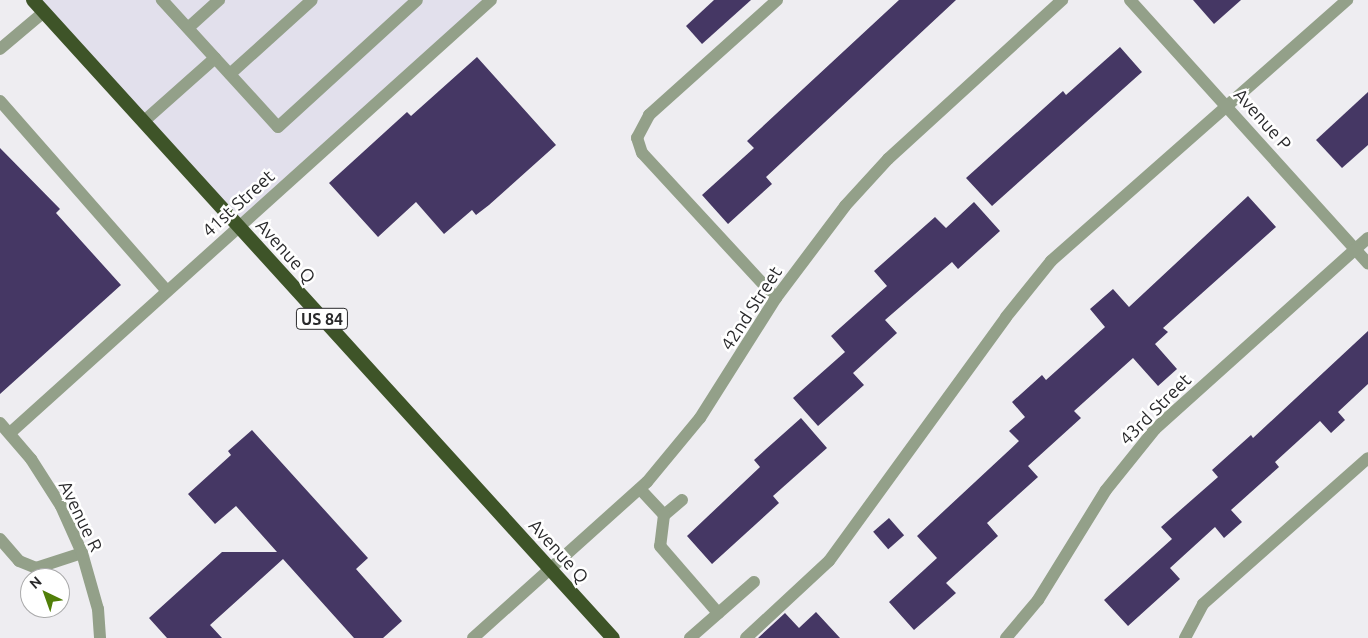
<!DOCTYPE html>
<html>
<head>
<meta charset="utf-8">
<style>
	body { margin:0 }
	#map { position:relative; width:1368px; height:638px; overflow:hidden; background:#eeedf1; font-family:Ubuntu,sans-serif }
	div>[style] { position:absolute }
	.built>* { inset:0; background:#e2e0ec }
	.building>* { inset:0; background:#453764; transform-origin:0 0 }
	.service>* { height:12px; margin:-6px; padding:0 6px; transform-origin:6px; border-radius:6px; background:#93a089 }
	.minor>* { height:12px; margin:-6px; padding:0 6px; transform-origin:6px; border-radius:6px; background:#93a089 }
	.tertiary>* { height:12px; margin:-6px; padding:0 6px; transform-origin:6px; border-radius:6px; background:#93a089 }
	.trunk>* { height:14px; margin:-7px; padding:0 7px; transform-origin:7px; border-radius:7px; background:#3e5428 }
	span { translate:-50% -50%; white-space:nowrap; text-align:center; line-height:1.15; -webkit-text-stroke:5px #fff; paint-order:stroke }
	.shield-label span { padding:1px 4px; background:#fff; border:1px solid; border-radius:4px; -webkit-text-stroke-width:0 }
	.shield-label { font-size:16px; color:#29292b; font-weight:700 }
	.street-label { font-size:18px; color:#29292b }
	.north { position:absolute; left:20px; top:568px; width:50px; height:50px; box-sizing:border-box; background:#fff; border:1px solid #a9a9aa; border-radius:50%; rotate:318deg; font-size:14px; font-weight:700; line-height:20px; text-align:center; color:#29292b }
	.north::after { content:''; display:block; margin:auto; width:18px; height:22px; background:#517f09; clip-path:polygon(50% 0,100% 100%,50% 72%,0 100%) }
</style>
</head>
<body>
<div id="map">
	<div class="built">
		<div style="clip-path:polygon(33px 0,491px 0,238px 226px)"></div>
	</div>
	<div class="building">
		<div style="clip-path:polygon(714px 0,751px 0,702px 44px,686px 26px)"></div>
		<div style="clip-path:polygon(899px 0,956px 0,766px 177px,772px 184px,728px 224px,702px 195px,754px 148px,747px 141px)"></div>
		<div style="clip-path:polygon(1193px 0,1241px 0,1214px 24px)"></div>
		<div style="clip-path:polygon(1120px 47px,1142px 72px,992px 206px,966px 178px,1063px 91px,1066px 95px)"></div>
		<div style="clip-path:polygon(477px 57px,556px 145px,489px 205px,476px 215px,472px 210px,444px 234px,416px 202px,378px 237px,329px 183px,407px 112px,411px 116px)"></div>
		<div style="clip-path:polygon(1368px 92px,1368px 145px,1342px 168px,1316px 140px)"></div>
		<div style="clip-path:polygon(0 148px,60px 209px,56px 213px,121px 285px,0 394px)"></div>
		<div style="clip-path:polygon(1248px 196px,1276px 227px,1163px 328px,1168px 332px,1155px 344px,1177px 369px,1158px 386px,1133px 358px,1074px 411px,1081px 418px,1028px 466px,1038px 477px,987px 523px,998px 536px,946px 583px,956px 593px,914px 630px,889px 602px,937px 558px,917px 536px,1019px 441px,1009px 431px,1025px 417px,1012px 402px,1042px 375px,1046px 380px,1105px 327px,1090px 309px,1113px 289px,1129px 307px)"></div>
		<div style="clip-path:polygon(974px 202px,1000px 231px,958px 269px,952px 262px,885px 320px,897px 333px,853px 373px,864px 385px,818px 426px,793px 398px,845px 352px,831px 336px,887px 286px,874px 271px,935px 217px,946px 228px)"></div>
		<div style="clip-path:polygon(1368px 331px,1368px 384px,1338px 412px,1345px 420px,1331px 433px,1320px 421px,1275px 462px,1279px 467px,1231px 510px,1242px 522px,1224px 538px,1215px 527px,1170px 568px,1180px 579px,1128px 626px,1104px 600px,1172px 539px,1161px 527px,1218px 477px,1212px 470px,1251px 435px,1253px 438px)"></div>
		<div style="clip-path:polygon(801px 418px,827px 448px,773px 496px,779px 503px,712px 564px,687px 536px,760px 467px,754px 460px)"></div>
		<div style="clip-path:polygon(252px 430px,368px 558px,356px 569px,402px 621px,383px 638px,354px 638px,283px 559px,210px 625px,222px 638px,167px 638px,149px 618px,222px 552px,277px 552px,236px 506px,215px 524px,188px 494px,231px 455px,228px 451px)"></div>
		<div style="left:889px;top:518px;width:23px;height:21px;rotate:49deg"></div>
		<div style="clip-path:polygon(816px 612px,840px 638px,758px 638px,785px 613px,799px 628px)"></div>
	</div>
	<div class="service">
		<div style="left:188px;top:28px;width:42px;rotate:-42.1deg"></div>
		<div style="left:0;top:49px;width:57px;rotate:-40.1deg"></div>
		<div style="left:215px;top:58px;width:93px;rotate:47.6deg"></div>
		<div style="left:278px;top:127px;width:188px;rotate:-42.4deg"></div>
		<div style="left:230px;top:74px;width:110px;rotate:-42.1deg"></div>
		<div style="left:0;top:101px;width:253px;rotate:48.7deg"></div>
		<div style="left:143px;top:122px;width:96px;rotate:-41.6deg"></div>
		<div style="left:215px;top:58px;width:79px;rotate:-132.4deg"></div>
		<div style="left:776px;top:298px;width:197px;rotate:-132.7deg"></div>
		<div style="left:642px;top:153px;width:16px;rotate:-108deg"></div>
		<div style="left:637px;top:138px;width:26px;rotate:-62deg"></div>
		<div style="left:649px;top:115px;width:172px;rotate:-41.9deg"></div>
		<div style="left:640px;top:489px;width:35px;rotate:47deg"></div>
		<div style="left:682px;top:500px;width:23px;rotate:140deg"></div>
		<div style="left:664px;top:515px;width:31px;rotate:97deg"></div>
		<div style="left:660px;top:546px;width:89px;rotate:49.1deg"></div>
		<div style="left:0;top:539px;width:29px;rotate:49deg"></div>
		<div style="left:19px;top:561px;width:18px;rotate:22deg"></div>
		<div style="left:36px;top:568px;width:48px;rotate:-18.1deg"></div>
		<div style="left:690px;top:638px;width:85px;rotate:-41.2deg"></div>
		<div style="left:746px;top:638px;width:113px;rotate:-42.9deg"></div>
		<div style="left:829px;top:561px;width:301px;rotate:-54deg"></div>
		<div style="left:1006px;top:317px;width:72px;rotate:-51.2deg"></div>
		<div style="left:1051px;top:261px;width:395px;rotate:-41.4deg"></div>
		<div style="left:1185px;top:638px;width:38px;rotate:-62deg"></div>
		<div style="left:1203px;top:604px;width:220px;rotate:-41.5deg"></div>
	</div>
	<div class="minor">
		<div style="left:1130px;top:0;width:355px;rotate:47.9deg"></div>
		<div style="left:10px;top:433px;width:647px;rotate:-41.99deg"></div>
		<div style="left:1006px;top:638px;width:50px;rotate:-49.9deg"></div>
		<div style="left:1038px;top:600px;width:129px;rotate:-58.3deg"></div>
		<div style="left:1106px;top:490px;width:78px;rotate:-51.2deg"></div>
		<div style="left:1155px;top:429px;width:286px;rotate:-41.9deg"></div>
	</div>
	<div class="tertiary">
		<div style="left:0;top:423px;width:48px;rotate:49.3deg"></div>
		<div style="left:31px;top:459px;width:56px;rotate:57.4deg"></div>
		<div style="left:61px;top:506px;width:51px;rotate:65.9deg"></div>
		<div style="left:82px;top:553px;width:58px;rotate:74.1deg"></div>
		<div style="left:98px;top:609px;width:29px;rotate:86deg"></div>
		<div style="left:473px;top:638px;width:234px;rotate:-41.9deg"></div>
		<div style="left:647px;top:482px;width:83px;rotate:-50.4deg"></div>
		<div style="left:700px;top:418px;width:142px;rotate:-57.7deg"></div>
		<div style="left:776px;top:298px;width:115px;rotate:-53.1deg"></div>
		<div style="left:845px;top:206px;width:64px;rotate:-47.5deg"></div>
		<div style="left:888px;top:159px;width:236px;rotate:-42.4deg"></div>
	</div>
	<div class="trunk">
		<div style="left:33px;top:0;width:862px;rotate:47.73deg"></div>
	</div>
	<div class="shield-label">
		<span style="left:322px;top:319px">US 84</span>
	</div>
	<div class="street-label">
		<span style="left:1263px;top:119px;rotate:48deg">Avenue P</span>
		<span style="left:238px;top:203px;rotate:-42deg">41st Street</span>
		<span style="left:286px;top:251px;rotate:48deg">Avenue Q</span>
		<span style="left:751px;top:308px;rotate:-57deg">42nd Street</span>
		<span style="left:1155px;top:409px;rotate:-45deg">43rd Street</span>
		<span style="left:81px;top:516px;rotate:64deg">Avenue R</span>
		<span style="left:559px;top:551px;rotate:48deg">Avenue Q</span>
	</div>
	<div class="north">N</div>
</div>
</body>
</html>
